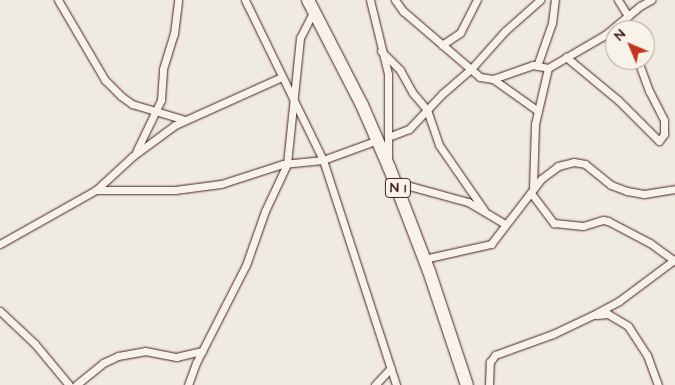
<!DOCTYPE html>
<html>
<head>
<meta charset="utf-8">
<style>
	body { margin:0 }
	#map { position:relative; width:675px; height:385px; overflow:hidden; background:#f0ebe0; font-family:"Architects Daughter",sans-serif }
	div>[style] { position:absolute }
	.roads { filter:drop-shadow(0 0 1px #4a1f2b) drop-shadow(0 0 1px #4a1f2b) }
	.street>* { height:7px; margin:-3.5px; padding:0 3.5px; transform-origin:3.5px; border-radius:3.5px; background:#f7f3e8 }
	.highway>* { height:12px; margin:-6px; padding:0 6px; transform-origin:6px; border-radius:6px; background:#f7f3e8 }
	span { translate:-50% -50%; white-space:nowrap; text-align:center; line-height:1.15; -webkit-text-stroke:4.5px #f7f3e8; paint-order:stroke }
	.shield-label span { padding:1px 4px; background:#f7f3e8; border:1px solid; border-radius:4px; -webkit-text-stroke-width:0 }
	.shield-label { font-size:14px; color:#4a1f2b; font-weight:700 }
	.north { position:absolute; left:605px; top:20px; width:50px; height:50px; box-sizing:border-box; background:#f7f3e8; border:1px solid #b29e9c; border-radius:50%; rotate:315deg; font-size:14px; font-weight:700; line-height:20px; text-align:center; color:#4a1f2b }
	.north::after { content:''; display:block; margin:auto; width:18px; height:22px; background:#c8321e; clip-path:polygon(50% 0,100% 100%,50% 72%,0 100%) }
</style>
</head>
<body>
<div id="map">
	<div class="roads">
		<div class="street">
			<div style="left:58px;top:0;width:93px;rotate:59.6deg"></div>
			<div style="left:105px;top:80px;width:23px;rotate:45deg"></div>
			<div style="left:121px;top:96px;width:14px;rotate:36deg"></div>
			<div style="left:132px;top:104px;width:55px;rotate:16.8deg"></div>
			<div style="left:245px;top:0;width:178px;rotate:64deg"></div>
			<div style="left:323px;top:160px;width:237px;rotate:72deg"></div>
			<div style="left:370px;top:0;width:76px;rotate:76.3deg"></div>
			<div style="left:388px;top:74px;width:83px;rotate:90deg"></div>
			<div style="left:395px;top:0;width:14px;rotate:54deg"></div>
			<div style="left:403px;top:11px;width:101px;rotate:40.6deg"></div>
			<div style="left:480px;top:77px;width:13px;rotate:9deg"></div>
			<div style="left:493px;top:79px;width:42px;rotate:-19.3deg"></div>
			<div style="left:533px;top:65px;width:15px;rotate:11deg"></div>
			<div style="left:618px;top:0;width:19px;rotate:58deg"></div>
			<div style="left:620px;top:23px;width:8px;rotate:60deg"></div>
			<div style="left:442px;top:45px;width:22px;rotate:-34deg"></div>
			<div style="left:460px;top:33px;width:37px;rotate:-63deg"></div>
			<div style="left:381px;top:51px;width:27px;rotate:45deg"></div>
			<div style="left:400px;top:70px;width:25px;rotate:61deg"></div>
			<div style="left:412px;top:92px;width:23px;rotate:50deg"></div>
			<div style="left:427px;top:110px;width:37px;rotate:71deg"></div>
			<div style="left:439px;top:145px;width:79px;rotate:55.3deg"></div>
			<div style="left:566px;top:57px;width:67px;rotate:39.6deg"></div>
			<div style="left:618px;top:100px;width:58px;rotate:45deg"></div>
			<div style="left:659px;top:141px;width:9px;rotate:-54deg"></div>
			<div style="left:664px;top:134px;width:14px;rotate:-90deg"></div>
			<div style="left:664px;top:120px;width:33px;rotate:-117deg"></div>
			<div style="left:649px;top:91px;width:33px;rotate:-110deg"></div>
			<div style="left:537px;top:66px;width:46px;rotate:-70.8deg"></div>
			<div style="left:552px;top:23px;width:23px;rotate:-83deg"></div>
			<div style="left:493px;top:79px;width:55px;rotate:35.4deg"></div>
			<div style="left:388px;top:137px;width:22px;rotate:-21deg"></div>
			<div style="left:409px;top:129px;width:48px;rotate:-46.7deg"></div>
			<div style="left:442px;top:94px;width:38px;rotate:-41deg"></div>
			<div style="left:471px;top:69px;width:51px;rotate:-48.2deg"></div>
			<div style="left:505px;top:31px;width:47px;rotate:-41.5deg"></div>
			<div style="left:136px;top:152px;width:58px;rotate:-64.3deg"></div>
			<div style="left:161px;top:100px;width:31px;rotate:-86deg"></div>
			<div style="left:163px;top:69px;width:37px;rotate:-73deg"></div>
			<div style="left:174px;top:34px;width:34px;rotate:-83deg"></div>
			<div style="left:395px;top:182px;width:76px;rotate:15.3deg"></div>
			<div style="left:468px;top:202px;width:43px;rotate:30.7deg"></div>
			<div style="left:533px;top:188px;width:64px;rotate:-88.2deg"></div>
			<div style="left:535px;top:124px;width:57px;rotate:-76.9deg"></div>
			<div style="left:548px;top:68px;width:66px;rotate:-30.1deg"></div>
			<div style="left:605px;top:35px;width:45px;rotate:-39.6deg"></div>
			<div style="left:640px;top:6px;width:13px;rotate:-29deg"></div>
			<div style="left:96px;top:190px;width:50px;rotate:-42.6deg"></div>
			<div style="left:133px;top:156px;width:52px;rotate:-36.4deg"></div>
			<div style="left:175px;top:125px;width:117px;rotate:-24.2deg"></div>
			<div style="left:531px;top:193px;width:38px;rotate:53deg"></div>
			<div style="left:554px;top:223px;width:29px;rotate:6deg"></div>
			<div style="left:583px;top:226px;width:21px;rotate:-17deg"></div>
			<div style="left:603px;top:220px;width:5px;rotate:11deg"></div>
			<div style="left:608px;top:221px;width:47px;rotate:27.6deg"></div>
			<div style="left:650px;top:243px;width:31px;rotate:36deg"></div>
			<div style="left:0;top:244px;width:110px;rotate:-29.4deg"></div>
			<div style="left:96px;top:190px;width:79px"></div>
			<div style="left:175px;top:190px;width:46px;rotate:-7.4deg"></div>
			<div style="left:221px;top:184px;width:65px;rotate:-17.9deg"></div>
			<div style="left:283px;top:164px;width:40px;rotate:-5.7deg"></div>
			<div style="left:323px;top:160px;width:59px;rotate:-20deg"></div>
			<div style="left:424px;top:259px;width:69px;rotate:-12.6deg"></div>
			<div style="left:491px;top:244px;width:82px;rotate:-52.4deg"></div>
			<div style="left:541px;top:179px;width:21px;rotate:-37deg"></div>
			<div style="left:558px;top:166px;width:16px;rotate:-14deg"></div>
			<div style="left:574px;top:162px;width:11px;rotate:10deg"></div>
			<div style="left:585px;top:164px;width:33px;rotate:39deg"></div>
			<div style="left:611px;top:185px;width:17px;rotate:21deg"></div>
			<div style="left:627px;top:191px;width:17px;rotate:10deg"></div>
			<div style="left:644px;top:194px;width:31px;rotate:-9deg"></div>
			<div style="left:0;top:311px;width:48px;rotate:43.3deg"></div>
			<div style="left:35px;top:344px;width:53px;rotate:50.3deg"></div>
			<div style="left:597px;top:315px;width:11px;rotate:-5deg"></div>
			<div style="left:608px;top:314px;width:23px;rotate:31deg"></div>
			<div style="left:628px;top:326px;width:35px;rotate:57deg"></div>
			<div style="left:647px;top:355px;width:32px;rotate:70deg"></div>
			<div style="left:76px;top:385px;width:35px;rotate:-39deg"></div>
			<div style="left:103px;top:363px;width:17px;rotate:-25deg"></div>
			<div style="left:118px;top:356px;width:27px;rotate:-10deg"></div>
			<div style="left:145px;top:351px;width:32px;rotate:11deg"></div>
			<div style="left:176px;top:357px;width:27px;rotate:-13deg"></div>
			<div style="left:188px;top:385px;width:23px;rotate:-70deg"></div>
			<div style="left:196px;top:363px;width:110px;rotate:-63deg"></div>
			<div style="left:246px;top:265px;width:57px;rotate:-70.6deg"></div>
			<div style="left:265px;top:211px;width:52px;rotate:-64.9deg"></div>
			<div style="left:287px;top:164px;width:127px;rotate:-84.1deg"></div>
			<div style="left:300px;top:38px;width:30px;rotate:-63deg"></div>
			<div style="left:375px;top:385px;width:23px;rotate:-47deg"></div>
			<div style="left:489px;top:385px;width:23px;rotate:-88deg"></div>
			<div style="left:490px;top:362px;width:9px;rotate:-54deg"></div>
			<div style="left:495px;top:355px;width:62px;rotate:-19.9deg"></div>
			<div style="left:553px;top:334px;width:44px;rotate:-25.4deg"></div>
			<div style="left:593px;top:315px;width:30px;rotate:-28deg"></div>
			<div style="left:619px;top:301px;width:69px;rotate:-36.7deg"></div>
		</div>
		<div class="highway">
			<div style="left:308px;top:0;width:118px;rotate:62.8deg"></div>
			<div style="left:362px;top:105px;width:68px;rotate:66.5deg"></div>
			<div style="left:389px;top:167px;width:111px;rotate:69deg"></div>
			<div style="left:429px;top:271px;width:120px;rotate:71.6deg"></div>
		</div>
	</div>
	<div class="shield-label">
		<span style="left:398px;top:188px">N 1</span>
	</div>
	<div class="north">N</div>
</div>
</body>
</html>
